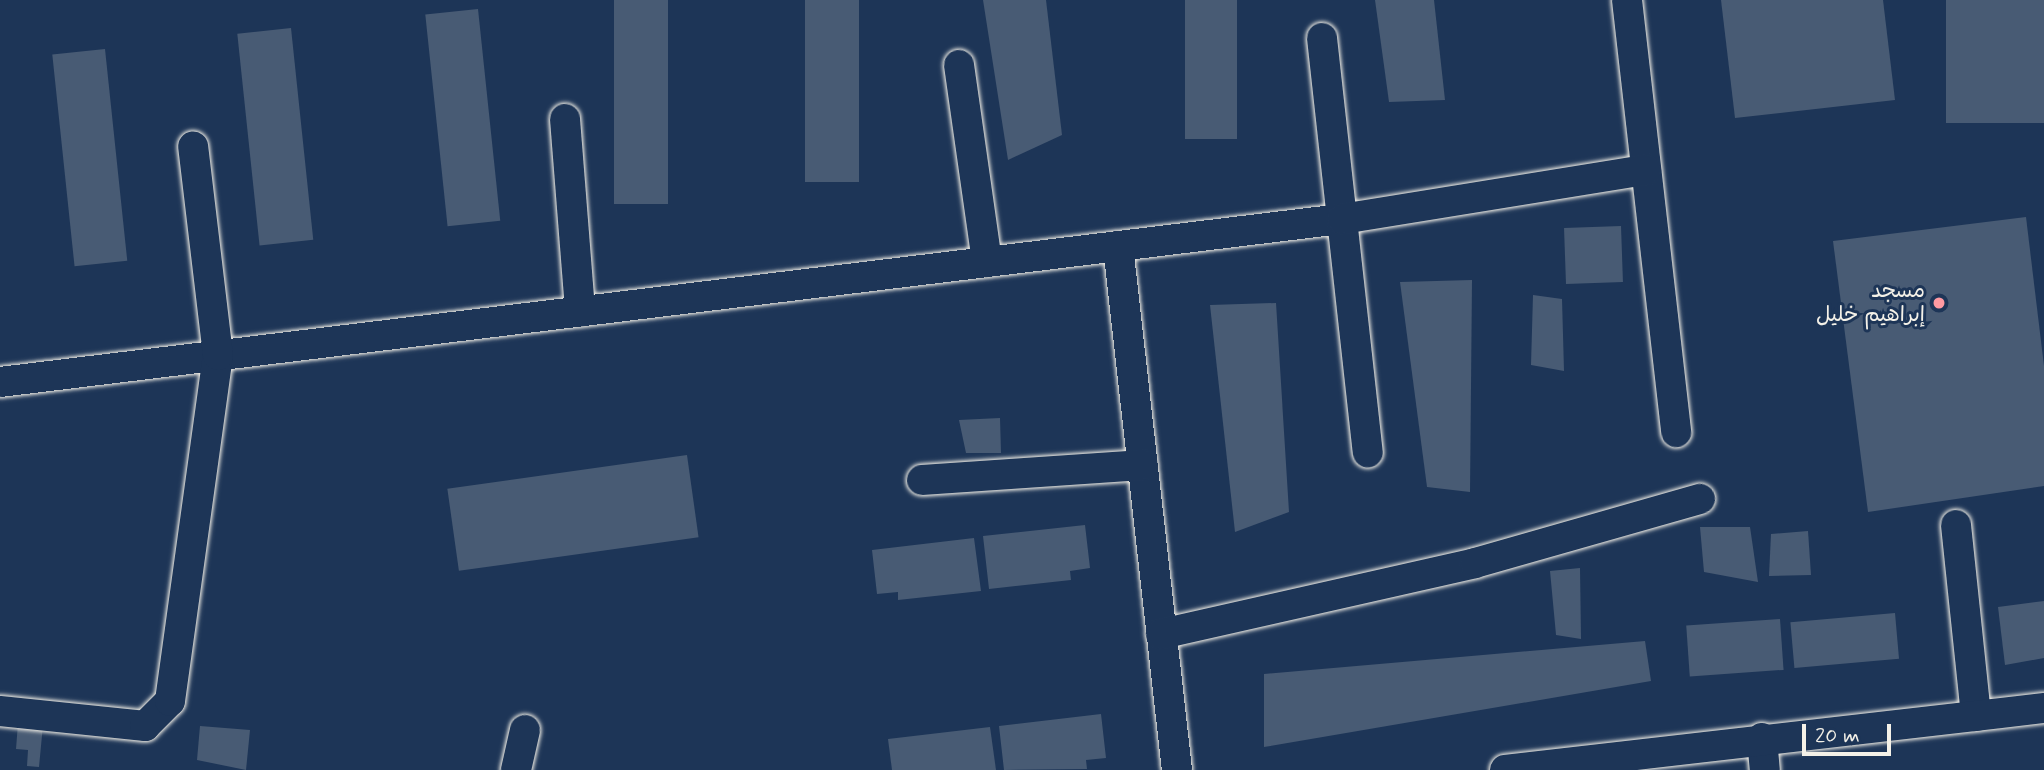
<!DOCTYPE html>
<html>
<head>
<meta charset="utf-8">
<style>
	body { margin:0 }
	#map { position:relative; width:2044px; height:770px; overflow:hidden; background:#1d3557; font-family:Mynerve,"Playpen Sans Arabic",sans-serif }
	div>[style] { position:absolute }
	.building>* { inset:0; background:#485b74; transform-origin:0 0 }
	.roads { filter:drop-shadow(0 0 2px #f4f1e8) drop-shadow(0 0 2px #f4f1e8) }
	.minor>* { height:30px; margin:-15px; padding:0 15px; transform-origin:15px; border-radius:15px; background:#1d3557 }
	.dots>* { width:19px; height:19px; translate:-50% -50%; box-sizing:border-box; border:4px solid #1d3557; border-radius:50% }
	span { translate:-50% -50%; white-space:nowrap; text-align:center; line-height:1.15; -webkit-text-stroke:6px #1d3557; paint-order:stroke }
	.poi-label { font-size:21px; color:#f4f1e8 }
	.right { translate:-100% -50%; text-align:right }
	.scale { position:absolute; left:1802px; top:724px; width:89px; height:32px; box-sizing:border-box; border:4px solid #f4f1e8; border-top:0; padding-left:9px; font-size:21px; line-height:24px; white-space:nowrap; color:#f4f1e8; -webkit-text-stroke:5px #1d3557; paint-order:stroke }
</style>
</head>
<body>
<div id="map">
	<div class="building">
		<div style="left:614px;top:0;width:54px;height:204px"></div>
		<div style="left:805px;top:0;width:54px;height:182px"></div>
		<div style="clip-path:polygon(983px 0,1046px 0,1062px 135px,1008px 160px)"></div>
		<div style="left:1185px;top:0;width:52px;height:139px"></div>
		<div style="clip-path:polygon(1375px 0,1434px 0,1445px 100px,1389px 102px)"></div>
		<div style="clip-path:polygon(1721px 0,1883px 0,1895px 100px,1735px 118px)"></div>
		<div style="left:1946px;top:0;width:98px;height:123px"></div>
		<div style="left:478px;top:9px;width:213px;height:53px;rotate:84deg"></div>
		<div style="left:291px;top:28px;width:213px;height:54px;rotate:84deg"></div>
		<div style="left:105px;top:49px;width:213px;height:53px;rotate:84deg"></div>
		<div style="clip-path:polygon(2026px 217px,2044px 366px,2044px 486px,1868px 512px,1833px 241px)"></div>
		<div style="left:1621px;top:226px;width:56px;height:57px;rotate:88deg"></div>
		<div style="clip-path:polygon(1472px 280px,1470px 492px,1427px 487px,1400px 282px)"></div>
		<div style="clip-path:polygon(1533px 295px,1562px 299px,1564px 371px,1531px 365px)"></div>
		<div style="clip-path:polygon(1276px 303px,1289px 512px,1235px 532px,1210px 305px)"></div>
		<div style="clip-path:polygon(1000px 418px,1001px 453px,966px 453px,959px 420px)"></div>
		<div style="left:687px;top:455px;width:83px;height:242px;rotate:82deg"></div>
		<div style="clip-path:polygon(1085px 525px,1090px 568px,1070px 571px,1071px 580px,989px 589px,983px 536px)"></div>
		<div style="clip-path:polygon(1700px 527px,1750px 527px,1758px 582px,1704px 572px)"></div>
		<div style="clip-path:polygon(1808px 531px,1811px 575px,1769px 576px,1771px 534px)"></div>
		<div style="clip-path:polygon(974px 538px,981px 591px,898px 600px,898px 592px,877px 594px,872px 550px)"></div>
		<div style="clip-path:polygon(1580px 568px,1581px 639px,1556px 635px,1550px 571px)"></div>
		<div style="clip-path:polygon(2044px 601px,2044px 658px,2005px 665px,1998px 607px)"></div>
		<div style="left:1895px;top:613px;width:46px;height:105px;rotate:85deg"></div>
		<div style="left:1780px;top:619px;width:51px;height:94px;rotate:86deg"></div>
		<div style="clip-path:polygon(1645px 641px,1651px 681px,1264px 747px,1264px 674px)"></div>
		<div style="clip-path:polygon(1101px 714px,1106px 758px,1086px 760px,1087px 769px,1004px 770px,999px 726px)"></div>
		<div style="clip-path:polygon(18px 723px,43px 725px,39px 767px,27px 766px,28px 750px,16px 749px)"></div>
		<div style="clip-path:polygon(200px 726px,250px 730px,246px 770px,197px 760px)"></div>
		<div style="clip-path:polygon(990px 727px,996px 770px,892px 770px,888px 739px)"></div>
	</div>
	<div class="roads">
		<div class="minor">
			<div style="left:1627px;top:0;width:435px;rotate:83.5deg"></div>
			<div style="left:1322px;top:38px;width:417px;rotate:83.7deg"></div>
			<div style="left:959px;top:65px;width:199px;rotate:81.9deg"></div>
			<div style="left:565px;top:119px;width:193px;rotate:85.5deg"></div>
			<div style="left:1118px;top:246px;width:527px;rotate:83.58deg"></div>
			<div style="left:0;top:382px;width:1352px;rotate:-6.93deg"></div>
			<div style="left:1342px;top:219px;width:308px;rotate:-9.2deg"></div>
			<div style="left:922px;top:480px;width:221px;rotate:-3.9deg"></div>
			<div style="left:1956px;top:525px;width:192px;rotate:84deg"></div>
			<div style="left:1161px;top:634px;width:322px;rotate:-12.7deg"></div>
			<div style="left:1475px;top:563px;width:234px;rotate:-15.9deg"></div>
			<div style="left:0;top:711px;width:146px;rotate:5.9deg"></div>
			<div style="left:145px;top:726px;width:35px;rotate:-45deg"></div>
			<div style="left:170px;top:701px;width:349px;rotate:-82.1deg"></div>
			<div style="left:218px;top:355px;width:210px;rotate:-96.8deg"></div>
			<div style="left:1762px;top:738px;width:32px;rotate:85deg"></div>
			<div style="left:516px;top:770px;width:41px;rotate:-77.3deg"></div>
			<div style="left:1505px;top:770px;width:543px;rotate:-6.56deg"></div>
		</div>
	</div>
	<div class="dots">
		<div style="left:1939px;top:303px;background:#ff9aa2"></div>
	</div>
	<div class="poi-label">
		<span class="right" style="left:1925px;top:303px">مسجد<br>إبراهيم خليل</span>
	</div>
	<div class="scale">20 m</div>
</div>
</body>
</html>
